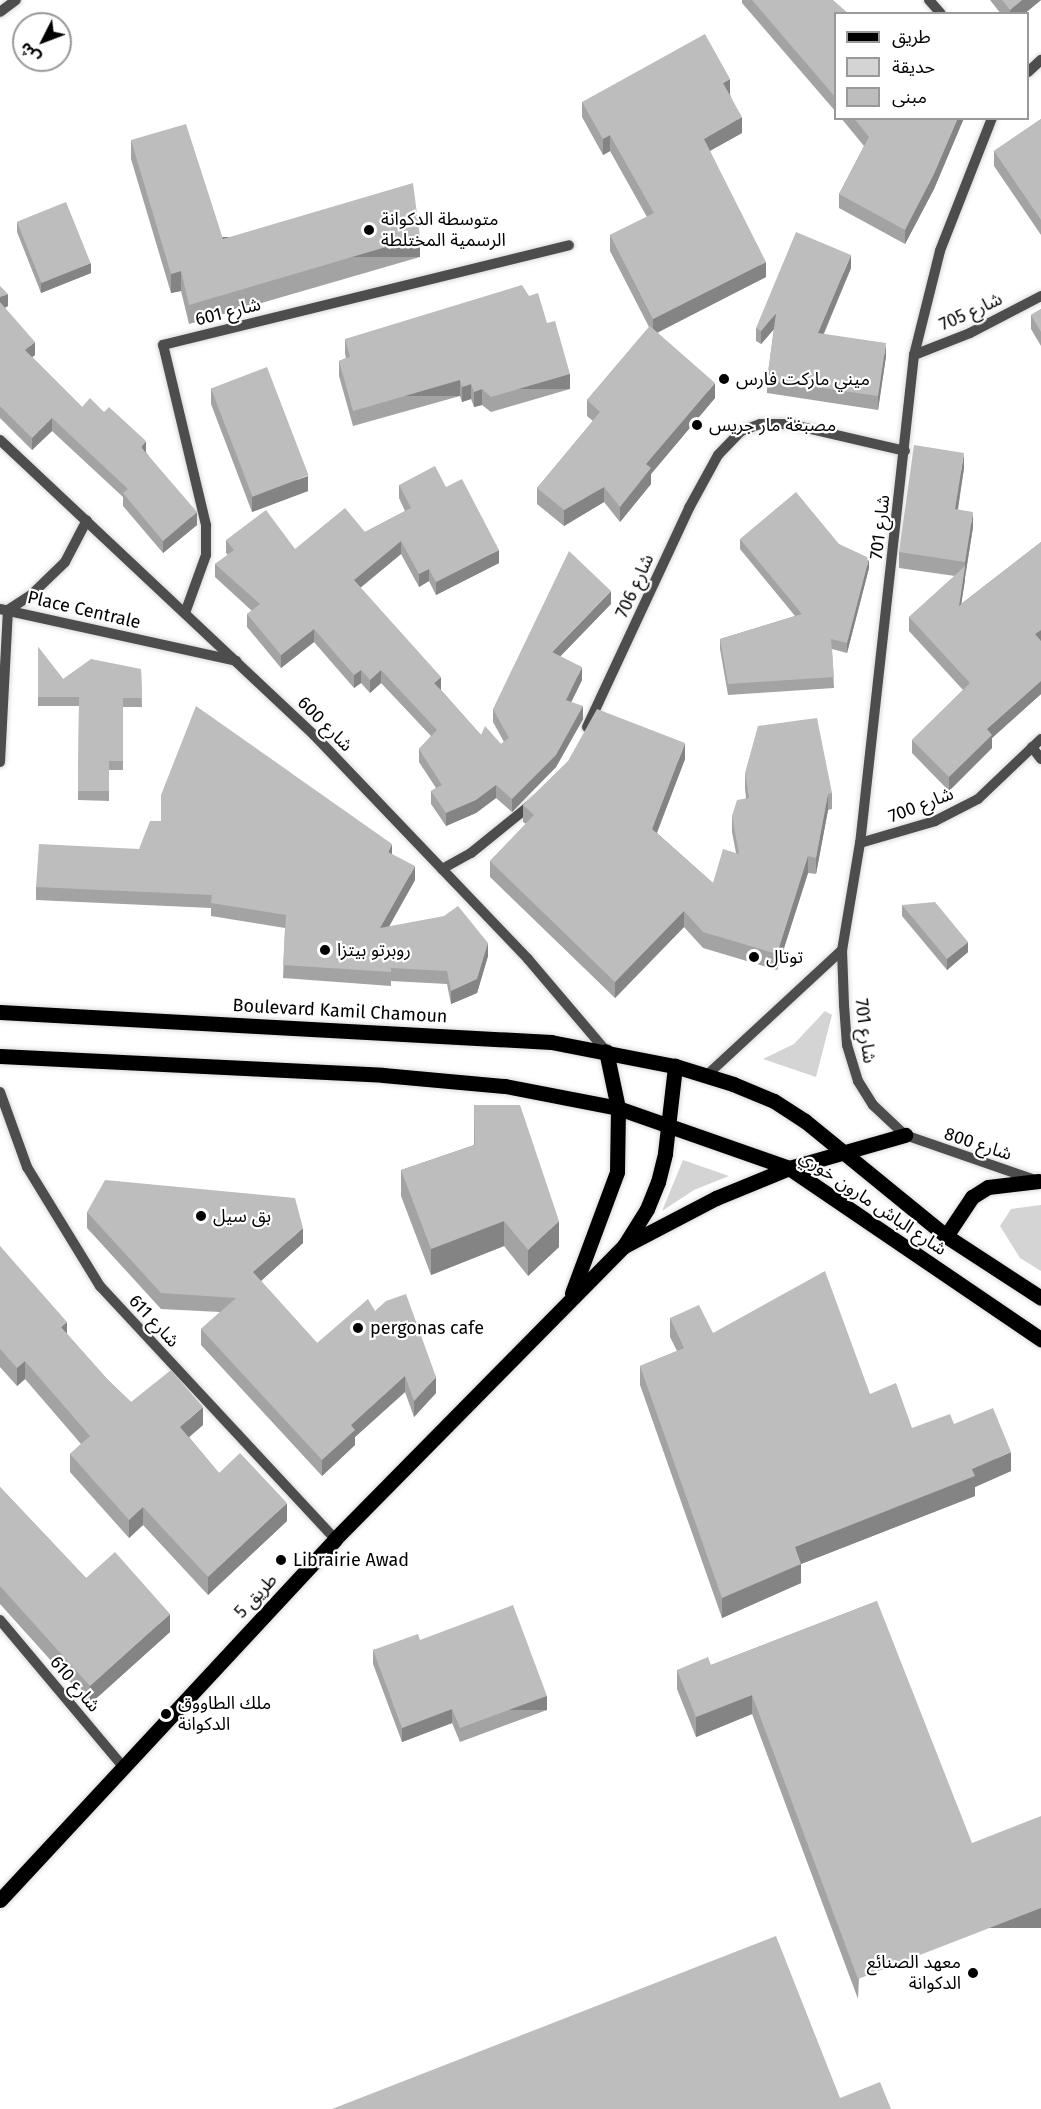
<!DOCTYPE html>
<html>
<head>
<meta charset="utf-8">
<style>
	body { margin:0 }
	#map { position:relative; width:1041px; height:2109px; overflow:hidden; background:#fff; font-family:"Fira Sans","Noto Sans Arabic",sans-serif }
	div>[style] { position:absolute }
	.green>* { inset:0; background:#d4d4d4 }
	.roads { filter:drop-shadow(0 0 2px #dbdbdb) drop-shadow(0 0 2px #dbdbdb) }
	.minor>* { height:10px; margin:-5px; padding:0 5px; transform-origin:5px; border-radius:5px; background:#4d4d4d }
	.major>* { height:15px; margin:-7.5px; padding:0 7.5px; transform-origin:7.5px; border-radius:7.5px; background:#000 }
	.wall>* { inset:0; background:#a3a3a3 }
	.shaded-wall>* { inset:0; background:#848484; transform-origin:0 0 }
	.building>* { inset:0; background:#bdbdbd; transform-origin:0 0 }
	.dots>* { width:16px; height:16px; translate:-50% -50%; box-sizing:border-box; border:3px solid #fff; border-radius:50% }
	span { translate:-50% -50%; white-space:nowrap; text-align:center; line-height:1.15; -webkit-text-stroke:4.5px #fff; paint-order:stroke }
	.poi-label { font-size:18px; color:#000 }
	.left { translate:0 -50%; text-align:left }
	.right { translate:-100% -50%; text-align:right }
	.street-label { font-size:18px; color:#000 }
	.legend { position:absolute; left:834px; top:12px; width:195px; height:108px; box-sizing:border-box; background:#fff; border:2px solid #999; margin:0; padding:8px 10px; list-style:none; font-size:18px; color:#000 }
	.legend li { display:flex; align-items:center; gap:12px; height:30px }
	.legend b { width:30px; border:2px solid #999 }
	.north { position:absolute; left:12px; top:12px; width:60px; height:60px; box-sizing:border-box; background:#fff; border:2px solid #999; border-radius:50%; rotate:228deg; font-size:16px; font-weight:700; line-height:24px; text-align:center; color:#000 }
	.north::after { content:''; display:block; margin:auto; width:21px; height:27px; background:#000; clip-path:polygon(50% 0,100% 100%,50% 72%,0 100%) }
</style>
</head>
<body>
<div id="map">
	<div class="green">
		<div style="clip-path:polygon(825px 1011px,832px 1015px,816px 1077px,763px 1059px,794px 1044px)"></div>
		<div style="clip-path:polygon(683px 1160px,729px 1176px,694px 1190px,662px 1211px)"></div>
		<div style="clip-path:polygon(1041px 1205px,1041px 1271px,1020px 1258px,1000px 1226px,1011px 1209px)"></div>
	</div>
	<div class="roads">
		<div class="minor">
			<div style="left:929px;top:0;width:18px;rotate:49deg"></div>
			<div style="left:0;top:12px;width:20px;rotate:-37deg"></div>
			<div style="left:1028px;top:72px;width:18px;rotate:-43deg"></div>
			<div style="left:992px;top:118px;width:143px;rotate:111.4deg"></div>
			<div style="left:940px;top:251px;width:107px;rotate:104deg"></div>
			<div style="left:914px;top:355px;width:491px;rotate:96.3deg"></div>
			<div style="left:860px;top:843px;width:109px;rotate:99.5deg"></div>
			<div style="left:842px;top:950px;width:55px;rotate:87.9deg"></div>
			<div style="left:844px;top:1005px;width:40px;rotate:85.7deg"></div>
			<div style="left:847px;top:1045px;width:38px;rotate:73deg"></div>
			<div style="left:858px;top:1081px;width:28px;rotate:58deg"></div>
			<div style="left:873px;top:1105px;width:44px;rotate:43.2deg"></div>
			<div style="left:905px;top:1135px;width:138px;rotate:19.1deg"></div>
			<div style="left:914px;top:355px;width:60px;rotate:-21.4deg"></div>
			<div style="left:970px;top:333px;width:80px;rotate:-27.5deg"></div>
			<div style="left:0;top:440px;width:431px;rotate:43.2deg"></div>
			<div style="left:314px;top:735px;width:310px;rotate:46.3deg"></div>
			<div style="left:528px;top:959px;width:121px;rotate:49.7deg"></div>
			<div style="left:0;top:609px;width:242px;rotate:12.4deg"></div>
			<div style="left:8px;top:610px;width:27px;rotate:-33deg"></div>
			<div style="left:31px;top:595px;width:47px;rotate:-44.1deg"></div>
			<div style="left:65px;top:562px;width:47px;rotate:-62.4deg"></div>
			<div style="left:185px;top:613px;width:62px;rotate:-70.1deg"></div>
			<div style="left:206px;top:555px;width:30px;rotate:-90deg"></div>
			<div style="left:206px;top:525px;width:185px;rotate:-103.4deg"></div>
			<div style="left:163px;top:345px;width:418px;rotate:-13.8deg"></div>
			<div style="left:587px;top:727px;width:242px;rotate:-65deg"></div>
			<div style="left:689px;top:508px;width:60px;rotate:-61.3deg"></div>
			<div style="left:718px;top:455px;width:33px;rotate:-46deg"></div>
			<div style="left:741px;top:431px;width:20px;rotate:-20deg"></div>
			<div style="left:760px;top:424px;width:29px"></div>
			<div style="left:789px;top:424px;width:119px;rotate:13.1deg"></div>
			<div style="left:1032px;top:747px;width:15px;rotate:53deg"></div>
			<div style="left:0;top:762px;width:152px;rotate:-87deg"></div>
			<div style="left:860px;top:843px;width:78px;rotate:-16.3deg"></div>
			<div style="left:935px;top:821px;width:48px;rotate:-27.1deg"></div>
			<div style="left:978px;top:799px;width:87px;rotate:-43.6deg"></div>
			<div style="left:442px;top:869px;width:33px;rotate:-29deg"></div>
			<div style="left:471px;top:853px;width:81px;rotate:-39deg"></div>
			<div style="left:707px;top:1075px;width:184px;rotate:-42.8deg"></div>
			<div style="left:0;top:1092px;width:80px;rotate:70.2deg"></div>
			<div style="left:27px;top:1167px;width:140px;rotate:58.5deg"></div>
			<div style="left:100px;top:1286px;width:345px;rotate:47.1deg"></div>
			<div style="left:0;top:1620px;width:193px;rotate:50deg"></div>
		</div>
		<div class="major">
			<div style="left:0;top:1012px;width:552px;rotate:3.12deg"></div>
			<div style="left:551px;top:1042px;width:126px;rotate:11deg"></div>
			<div style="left:675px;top:1066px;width:61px;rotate:17.2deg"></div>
			<div style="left:733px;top:1084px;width:44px;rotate:22.5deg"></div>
			<div style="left:774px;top:1101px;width:37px;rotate:33deg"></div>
			<div style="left:805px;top:1121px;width:182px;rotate:39.2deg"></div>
			<div style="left:946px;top:1236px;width:113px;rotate:33.1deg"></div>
			<div style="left:0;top:1056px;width:383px;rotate:2.8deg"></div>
			<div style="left:383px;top:1075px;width:122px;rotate:5.2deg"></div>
			<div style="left:505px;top:1086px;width:115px;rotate:11deg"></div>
			<div style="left:618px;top:1108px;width:181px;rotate:19.3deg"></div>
			<div style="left:789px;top:1168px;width:305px;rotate:34.2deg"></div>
			<div style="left:946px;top:1236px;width:47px;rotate:-56.3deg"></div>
			<div style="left:972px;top:1197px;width:19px;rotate:-32deg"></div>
			<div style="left:988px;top:1187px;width:51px;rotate:-6.7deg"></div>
			<div style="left:624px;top:1246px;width:104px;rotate:-27.6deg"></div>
			<div style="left:716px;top:1198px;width:79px;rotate:-22.3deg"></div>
			<div style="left:789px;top:1168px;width:121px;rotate:-15.9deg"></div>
			<div style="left:572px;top:1293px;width:129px;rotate:-69.6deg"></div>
			<div style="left:617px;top:1172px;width:64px;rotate:-89.1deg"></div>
			<div style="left:618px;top:1108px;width:58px;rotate:-101.9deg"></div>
			<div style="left:0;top:1900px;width:492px;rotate:-47.1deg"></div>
			<div style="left:335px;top:1539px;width:412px;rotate:-45.4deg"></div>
			<div style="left:624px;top:1246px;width:44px;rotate:-58.1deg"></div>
			<div style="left:647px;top:1209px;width:29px;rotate:-68deg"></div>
			<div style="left:658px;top:1182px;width:30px;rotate:-76deg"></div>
			<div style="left:665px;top:1153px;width:88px;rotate:-83.4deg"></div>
		</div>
	</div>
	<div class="wall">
		<div style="clip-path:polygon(742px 0,833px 0,836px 14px,836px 112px,742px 3px)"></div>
		<div style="clip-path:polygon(990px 0,1041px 0,1024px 14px,1001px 14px)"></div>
		<div style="clip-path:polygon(730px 94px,742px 133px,710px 151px,766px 277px,657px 332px,715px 398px,651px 474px,651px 484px,620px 522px,604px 502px,564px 526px,537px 504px,537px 488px,593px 421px,587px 416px,587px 400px,649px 327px,610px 251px,610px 235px,647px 217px,610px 151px,603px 155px,582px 117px,582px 102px)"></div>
		<div style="clip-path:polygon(841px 118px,964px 118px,934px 189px,905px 244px,839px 208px,839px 194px,864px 146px)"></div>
		<div style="clip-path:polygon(1041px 119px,1041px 235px,994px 166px,994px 151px)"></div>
		<div style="clip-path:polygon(131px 140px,223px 239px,420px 257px,189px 324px,181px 291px,171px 293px,131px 159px)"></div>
		<div style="clip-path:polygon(17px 222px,91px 273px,41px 293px,17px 232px)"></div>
		<div style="clip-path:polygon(851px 268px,824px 334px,886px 356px,878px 410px,767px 393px,767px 380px,774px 329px,761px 344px,756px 341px,756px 328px)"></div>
		<div style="clip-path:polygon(0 286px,8px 306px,5px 308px,35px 355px,32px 357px,82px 407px,146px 452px,197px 525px,163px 553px,123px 506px,123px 497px,52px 431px,32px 450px,0 418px)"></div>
		<div style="clip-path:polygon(1041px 309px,1041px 346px,1031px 329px,1031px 315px)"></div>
		<div style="clip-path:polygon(547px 323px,570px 389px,491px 412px,482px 405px,474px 407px,471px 399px,462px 402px,460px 396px,353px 426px,339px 376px,339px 361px,346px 358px,345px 354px,345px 339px)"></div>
		<div style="clip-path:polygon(211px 388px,308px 491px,252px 512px,211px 404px)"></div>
		<div style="clip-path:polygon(964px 468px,958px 510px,973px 527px,961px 604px,1041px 542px,1041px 694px,992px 738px,992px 748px,949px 791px,912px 753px,912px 740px,963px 690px,909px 631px,909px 617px,955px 576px,899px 568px,899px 552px)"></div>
		<div style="clip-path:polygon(399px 485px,446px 487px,499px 563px,436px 595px,429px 581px,419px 587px,401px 554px,360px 588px,441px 690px,481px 735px,501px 744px,504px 742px,493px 722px,493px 709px,611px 604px,560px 656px,582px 680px,571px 702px,583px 719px,556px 767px,512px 812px,496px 798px,476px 813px,446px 826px,431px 804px,431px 791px,436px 788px,419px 762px,419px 749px,431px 736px,381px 683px,370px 693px,361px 683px,354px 688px,314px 642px,281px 668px,247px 627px,247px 614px,252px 611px,215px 577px,215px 564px,228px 555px,226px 553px,226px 540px,295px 549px,365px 532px,405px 511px,399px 498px)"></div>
		<div style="clip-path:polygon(740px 539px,839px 544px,869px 568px,847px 653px,832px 649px,834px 688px,728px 695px,720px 649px,720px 639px,795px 616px,740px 549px)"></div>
		<div style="clip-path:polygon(38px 647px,63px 679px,141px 669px,142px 707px,123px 707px,123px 770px,109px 770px,109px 801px,78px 800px,79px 706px,38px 706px)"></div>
		<div style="clip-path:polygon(685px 759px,657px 833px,713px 883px,736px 853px,732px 832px,732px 816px,746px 798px,745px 789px,745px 773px,832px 793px,832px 809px,828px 810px,816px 874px,808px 873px,777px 970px,703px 948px,684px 927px,615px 998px,490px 877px,490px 861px,526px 824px,523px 822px,523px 805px)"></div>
		<div style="clip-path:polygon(139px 849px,392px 854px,415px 880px,389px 927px,488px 956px,477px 993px,451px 1004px,447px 984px,391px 981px,391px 986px,283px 978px,285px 928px,211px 916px,211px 908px,36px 900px,36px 887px)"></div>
		<div style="clip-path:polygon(902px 905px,968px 952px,947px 970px,902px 916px)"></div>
		<div style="clip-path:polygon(474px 1105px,559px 1247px,528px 1276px,504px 1246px,431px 1275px,401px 1196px,401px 1170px,474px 1145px)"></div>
		<div style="clip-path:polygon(87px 1212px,303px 1243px,261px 1281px,317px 1343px,375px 1311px,436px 1393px,414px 1417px,405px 1392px,355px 1437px,355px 1445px,322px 1476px,201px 1345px,201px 1329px,220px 1312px,161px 1309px,87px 1228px)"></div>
		<div style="clip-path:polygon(0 1246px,67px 1334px,108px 1380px,131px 1402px,203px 1425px,189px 1437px,219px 1473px,287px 1521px,208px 1595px,143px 1525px,129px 1538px,70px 1472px,70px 1454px,81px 1444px,25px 1379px,17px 1386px,0 1367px)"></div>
		<div style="clip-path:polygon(670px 1318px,713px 1333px,870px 1394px,912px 1428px,954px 1424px,1011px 1471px,975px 1487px,975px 1496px,801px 1564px,801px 1583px,722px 1618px,640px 1385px,640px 1366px,677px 1351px,670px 1337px)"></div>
		<div style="clip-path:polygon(0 1487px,86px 1578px,170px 1632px,90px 1704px,0 1604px)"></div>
		<div style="clip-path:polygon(877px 1601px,858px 1999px,752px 1714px,696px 1737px,677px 1689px,677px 1670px,711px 1665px)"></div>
		<div style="clip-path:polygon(420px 1640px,547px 1710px,460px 1742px,452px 1723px,402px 1742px,373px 1664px,373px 1650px)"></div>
	</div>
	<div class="shaded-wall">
		<div style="clip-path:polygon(1022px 0,1041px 0,1024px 14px,1010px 14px,1010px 10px)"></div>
		<div style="clip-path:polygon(730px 79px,730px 94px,723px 98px,723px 83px)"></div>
		<div style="clip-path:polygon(742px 117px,742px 133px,704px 154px,704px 139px)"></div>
		<div style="clip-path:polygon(958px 118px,964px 118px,934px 189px,905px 244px,905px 230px)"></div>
		<div style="clip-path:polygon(610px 135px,610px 151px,603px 155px,603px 139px)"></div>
		<div style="left:420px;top:237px;width:20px;height:241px;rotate:90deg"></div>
		<div style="clip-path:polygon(851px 255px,851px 268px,818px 346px,818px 333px)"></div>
		<div style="clip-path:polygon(766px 262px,766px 277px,653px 335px,653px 319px)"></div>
		<div style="clip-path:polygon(91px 263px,91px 273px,41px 293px,41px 282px)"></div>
		<div style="clip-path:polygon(181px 271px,181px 291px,171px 293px,171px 274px)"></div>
		<div style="clip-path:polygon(8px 294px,8px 306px,0 310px,0 297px)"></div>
		<div style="clip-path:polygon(776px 313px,776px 327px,761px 344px,761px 331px)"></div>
		<div style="clip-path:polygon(35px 342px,35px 355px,25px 363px,25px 350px)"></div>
		<div style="clip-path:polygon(886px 343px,886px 356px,878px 410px,878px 396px)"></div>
		<div style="left:570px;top:374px;width:15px;height:82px;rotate:90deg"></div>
		<div style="left:460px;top:380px;width:16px;height:111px;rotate:90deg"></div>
		<div style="clip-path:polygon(715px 383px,715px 398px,651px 474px,651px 484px,620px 522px,620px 507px,646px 464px)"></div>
		<div style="clip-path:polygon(471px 384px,471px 399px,462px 402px,462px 387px)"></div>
		<div style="clip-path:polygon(482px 389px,482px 405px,474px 407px,474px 392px)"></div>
		<div style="clip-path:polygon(52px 418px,52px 431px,32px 450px,32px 438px)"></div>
		<div style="clip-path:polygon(146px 441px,146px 454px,141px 447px)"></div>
		<div style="clip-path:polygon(964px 453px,964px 468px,955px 525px,955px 509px)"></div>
		<div style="clip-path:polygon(308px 476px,308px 491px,252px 512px,252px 496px)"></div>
		<div style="clip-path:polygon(604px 487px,604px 502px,564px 526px,564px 510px)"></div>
		<div style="clip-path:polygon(197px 512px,197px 525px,163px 553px,163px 541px)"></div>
		<div style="clip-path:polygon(973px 512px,973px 527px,965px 577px,965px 562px)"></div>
		<div style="clip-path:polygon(401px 541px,401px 554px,354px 593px,354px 580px)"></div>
		<div style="clip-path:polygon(499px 550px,499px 563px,436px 595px,436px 582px)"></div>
		<div style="clip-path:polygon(869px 558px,869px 568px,847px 653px,847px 643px)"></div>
		<div style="clip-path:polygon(965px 566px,965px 580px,959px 619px,959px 606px)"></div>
		<div style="clip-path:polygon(429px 569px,429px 581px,419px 587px,419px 574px)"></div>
		<div style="clip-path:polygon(611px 591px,611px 604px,552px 665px,552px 652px)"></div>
		<div style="clip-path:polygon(314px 629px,314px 642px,281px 668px,281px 655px)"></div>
		<div style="clip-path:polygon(1041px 630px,1041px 643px,1035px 634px)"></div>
		<div style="clip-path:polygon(582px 667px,582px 680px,566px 713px,566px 700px)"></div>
		<div style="clip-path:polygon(361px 670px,361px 683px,354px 688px,354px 675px)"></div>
		<div style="clip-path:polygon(381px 670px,381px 683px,370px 693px,370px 680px)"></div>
		<div style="clip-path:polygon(441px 677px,441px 690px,434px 683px)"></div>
		<div style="clip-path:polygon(1041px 681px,1041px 694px,992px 738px,992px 748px,949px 791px,949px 777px,987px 729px)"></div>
		<div style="clip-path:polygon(583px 706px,583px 719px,556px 767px,512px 812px,512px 799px)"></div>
		<div style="clip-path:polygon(685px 743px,685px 759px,652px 845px,652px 829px)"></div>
		<div style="clip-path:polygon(496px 785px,496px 798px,476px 813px,446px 826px,446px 813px)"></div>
		<div style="clip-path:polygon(828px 794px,828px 810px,816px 874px,816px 858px)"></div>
		<div style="clip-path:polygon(392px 844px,392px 858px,388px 852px)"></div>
		<div style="clip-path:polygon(808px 856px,808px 873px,777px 970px,777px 954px)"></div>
		<div style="clip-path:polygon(415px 866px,415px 880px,380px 942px,380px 928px)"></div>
		<div style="clip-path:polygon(684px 911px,684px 927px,615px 998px,615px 982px)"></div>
		<div style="clip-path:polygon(968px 942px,968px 952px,947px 970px,947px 959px)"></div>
		<div style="clip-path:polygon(488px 943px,488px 956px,477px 993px,451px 1004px,451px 991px)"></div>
		<div style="clip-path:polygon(504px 1221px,504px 1246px,431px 1275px,431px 1249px)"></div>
		<div style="clip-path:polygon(559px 1221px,559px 1247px,528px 1276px,528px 1250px)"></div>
		<div style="clip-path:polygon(303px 1228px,303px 1243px,253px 1288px,253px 1272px)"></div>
		<div style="clip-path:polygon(67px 1322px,67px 1340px,61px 1327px)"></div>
		<div style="clip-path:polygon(25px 1361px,25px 1379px,17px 1386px,17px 1368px)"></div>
		<div style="clip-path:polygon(405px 1376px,405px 1392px,355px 1437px,355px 1445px,322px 1476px,322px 1460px,351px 1425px)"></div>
		<div style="clip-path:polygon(436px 1377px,436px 1393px,414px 1417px,414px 1401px)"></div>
		<div style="clip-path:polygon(203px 1407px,203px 1425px,180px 1445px,180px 1427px)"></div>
		<div style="clip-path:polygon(1011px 1452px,1011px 1471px,975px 1487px,975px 1496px,801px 1564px,801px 1583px,722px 1618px,722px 1598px,795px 1547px)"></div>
		<div style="clip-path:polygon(287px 1503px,287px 1521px,208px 1595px,208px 1577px)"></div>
		<div style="clip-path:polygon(143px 1507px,143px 1525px,129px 1538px,129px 1520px)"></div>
		<div style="clip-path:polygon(170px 1614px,170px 1632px,90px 1704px,90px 1686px)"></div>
		<div style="clip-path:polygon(752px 1695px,752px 1714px,696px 1737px,696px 1717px)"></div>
		<div style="left:547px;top:1696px;width:14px;height:93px;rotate:90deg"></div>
		<div style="clip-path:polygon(452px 1709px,452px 1723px,402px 1742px,402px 1728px)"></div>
		<div style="left:1041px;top:1908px;width:20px;height:196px;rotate:90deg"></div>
	</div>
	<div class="building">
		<div style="clip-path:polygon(752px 0,833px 0,849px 14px,836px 14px,836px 98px)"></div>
		<div style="clip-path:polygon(1002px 0,1022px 0,1010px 10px)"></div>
		<div style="clip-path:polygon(705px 34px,730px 79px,723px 83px,742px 117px,704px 139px,766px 262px,653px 319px,610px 235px,654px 213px,610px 135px,603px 139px,582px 102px)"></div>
		<div style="clip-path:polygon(854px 118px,958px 118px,934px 174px,905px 230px,839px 194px,869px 137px)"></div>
		<div style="clip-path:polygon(1041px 119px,1041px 220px,994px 151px)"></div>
		<div style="clip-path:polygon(186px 124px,223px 239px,413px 183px,420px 237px,189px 305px,181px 271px,171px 274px,131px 140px)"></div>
		<div style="left:66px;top:202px;width:66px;height:53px;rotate:68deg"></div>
		<div style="clip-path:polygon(796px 232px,851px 255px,818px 333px,886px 343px,878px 396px,767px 380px,776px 313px,761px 331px,756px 328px)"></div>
		<div style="clip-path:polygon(522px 285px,529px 296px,538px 293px,547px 323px,555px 321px,570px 374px,491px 397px,482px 389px,474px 392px,471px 384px,462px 387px,460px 380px,353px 411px,339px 361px,350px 357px,345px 339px)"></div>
		<div style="clip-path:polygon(0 286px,8px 294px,0 297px)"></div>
		<div style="clip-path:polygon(0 302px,35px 342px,25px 350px,82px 407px,90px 398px,104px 412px,109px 407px,146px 441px,141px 447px,197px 512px,163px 541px,123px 493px,128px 489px,52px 418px,32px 438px,0 406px)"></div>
		<div style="clip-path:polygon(1041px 309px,1041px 332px,1031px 315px)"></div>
		<div style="clip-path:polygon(650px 326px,715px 383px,646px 464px,651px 468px,620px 507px,604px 487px,564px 510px,537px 488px,600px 412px,587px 400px)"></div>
		<div style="left:267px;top:367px;width:116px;height:60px;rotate:69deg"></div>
		<div style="clip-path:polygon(914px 445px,964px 453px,955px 509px,973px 512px,965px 562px,899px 552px)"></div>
		<div style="clip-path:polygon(435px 466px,446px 487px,462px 479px,499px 550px,436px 582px,429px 569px,419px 574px,401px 541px,354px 580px,441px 677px,434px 683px,481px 735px,485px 726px,501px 744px,509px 738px,493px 709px,569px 551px,611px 591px,552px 652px,582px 667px,566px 700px,583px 706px,556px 755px,512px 799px,496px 785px,476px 800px,446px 813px,431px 791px,442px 785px,419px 749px,437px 730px,381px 670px,370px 680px,361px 670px,354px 675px,314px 629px,281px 655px,247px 614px,260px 604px,215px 564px,234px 550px,226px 540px,266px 510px,295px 549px,345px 508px,365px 532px,411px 508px,399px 485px)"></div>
		<div style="clip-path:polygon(796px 492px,839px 544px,869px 558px,847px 643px,831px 639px,834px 677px,728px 684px,720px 639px,802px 614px,740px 539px)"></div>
		<div style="clip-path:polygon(1041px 542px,1041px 630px,1035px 634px,1041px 641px,1041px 681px,987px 729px,992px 735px,949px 777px,912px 740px,970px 683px,909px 617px,965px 566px,959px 606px)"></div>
		<div style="clip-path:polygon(38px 647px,63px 679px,91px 659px,141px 669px,142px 698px,123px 698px,123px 761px,109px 761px,109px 791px,78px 791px,79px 697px,38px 697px)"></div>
		<div style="clip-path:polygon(196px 706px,392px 844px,388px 852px,415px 866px,380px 928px,444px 916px,458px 906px,488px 943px,477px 979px,451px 991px,447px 971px,391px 968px,391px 972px,283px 965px,286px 915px,211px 903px,212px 895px,36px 887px,39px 844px,139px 849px,150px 821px,161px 821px,161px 795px)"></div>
		<div style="clip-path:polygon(597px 709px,685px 743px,652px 829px,713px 883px,723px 849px,739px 854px,732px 816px,737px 800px,749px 798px,745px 773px,758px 726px,817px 718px,832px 793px,828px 794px,816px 858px,808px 856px,777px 954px,703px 932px,684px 911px,615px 982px,490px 861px,534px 815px,523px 805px,568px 761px)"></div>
		<div style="clip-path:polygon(935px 902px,968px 942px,947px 959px,902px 905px)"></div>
		<div style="clip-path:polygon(474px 1105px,520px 1105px,559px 1221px,528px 1250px,504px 1221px,431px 1249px,401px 1170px,475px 1145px)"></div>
		<div style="clip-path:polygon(105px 1180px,295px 1198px,303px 1228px,253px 1272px,317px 1343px,368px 1299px,375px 1311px,386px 1301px,406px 1294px,436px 1377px,414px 1401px,405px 1376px,351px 1425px,355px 1430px,322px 1460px,201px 1329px,236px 1298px,161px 1293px,87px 1212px)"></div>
		<div style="clip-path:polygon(0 1246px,67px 1322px,61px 1327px,108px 1380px,131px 1402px,171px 1370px,203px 1407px,180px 1427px,219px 1473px,240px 1453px,287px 1503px,208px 1577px,143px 1507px,129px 1520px,70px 1454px,90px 1436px,25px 1361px,17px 1368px,0 1349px)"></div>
		<div style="clip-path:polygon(825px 1271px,870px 1394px,896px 1383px,912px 1428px,950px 1414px,954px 1424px,993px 1408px,1011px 1452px,972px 1469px,975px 1476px,795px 1547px,801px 1564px,722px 1598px,640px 1366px,684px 1348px,670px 1318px,699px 1305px,713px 1333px)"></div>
		<div style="clip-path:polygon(0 1487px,86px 1578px,115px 1552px,170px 1614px,90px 1686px,0 1586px)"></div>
		<div style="clip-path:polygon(877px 1601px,972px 1843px,1041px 1816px,1041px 1908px,858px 1979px,752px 1695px,696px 1717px,677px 1670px,708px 1657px,711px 1665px)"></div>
		<div style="clip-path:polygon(513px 1605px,547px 1696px,460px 1728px,452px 1709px,402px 1728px,373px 1650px,418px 1634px,420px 1640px)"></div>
		<div style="clip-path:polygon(776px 1936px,840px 2098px,880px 2082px,891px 2109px,332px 2109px)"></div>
	</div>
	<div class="dots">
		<div style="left:369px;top:230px;background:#000"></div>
		<div style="left:724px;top:379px;background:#000"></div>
		<div style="left:697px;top:425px;background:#000"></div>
		<div style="left:325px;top:950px;background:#000"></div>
		<div style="left:754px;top:957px;background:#000"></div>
		<div style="left:201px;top:1216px;background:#000"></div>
		<div style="left:358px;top:1328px;background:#000"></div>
		<div style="left:281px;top:1560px;background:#000"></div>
		<div style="left:166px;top:1714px;background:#000"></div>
		<div style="left:973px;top:1973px;background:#000"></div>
	</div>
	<div class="poi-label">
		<span class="left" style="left:381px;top:230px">متوسطة الدكوانة<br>الرسمية المختلطة</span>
		<span class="left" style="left:736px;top:379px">ميني ماركت فارس</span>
		<span class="left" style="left:709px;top:425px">مصبغة مار جريس</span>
		<span class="left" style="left:337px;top:950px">روبرتو بيتزا</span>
		<span class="left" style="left:766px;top:957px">توتال</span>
		<span class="left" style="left:213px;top:1216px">بق سيل</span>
		<span class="left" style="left:370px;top:1328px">pergonas cafe</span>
		<span class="left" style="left:293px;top:1560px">Librairie Awad</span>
		<span class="left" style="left:178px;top:1714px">ملك الطاووق<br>الدكوانة</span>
		<span class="right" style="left:961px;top:1973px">معهد الصنائع<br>الدكوانة</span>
	</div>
	<div class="street-label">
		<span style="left:228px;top:312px;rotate:-14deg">شارع 601</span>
		<span style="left:971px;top:312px;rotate:-25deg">شارع 705</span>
		<span style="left:880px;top:527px;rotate:-83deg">شارع 701</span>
		<span style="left:635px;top:586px;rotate:-66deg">شارع 706</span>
		<span style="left:84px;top:610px;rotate:13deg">Place Centrale</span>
		<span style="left:325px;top:724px;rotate:45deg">شارع 600</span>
		<span style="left:921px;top:805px;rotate:-21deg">شارع 700</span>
		<span style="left:340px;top:1011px;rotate:3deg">Boulevard Kamil Chamoun</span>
		<span style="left:865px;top:1031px;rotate:82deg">شارع 701</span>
		<span style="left:978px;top:1144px;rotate:18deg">800 شارع</span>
		<span style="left:873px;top:1203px;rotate:34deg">شارع الباش مارون خوري</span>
		<span style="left:154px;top:1321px;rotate:47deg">شارع 611</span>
		<span style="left:256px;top:1596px;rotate:-47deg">طريق 5</span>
		<span style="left:75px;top:1684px;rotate:50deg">شارع 610</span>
	</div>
	<ul class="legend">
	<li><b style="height:8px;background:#000"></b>طريق</li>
	<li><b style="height:16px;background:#d4d4d4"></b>حديقة</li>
	<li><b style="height:16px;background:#bdbdbd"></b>مبنى</li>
	</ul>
	<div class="north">ش</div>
</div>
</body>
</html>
